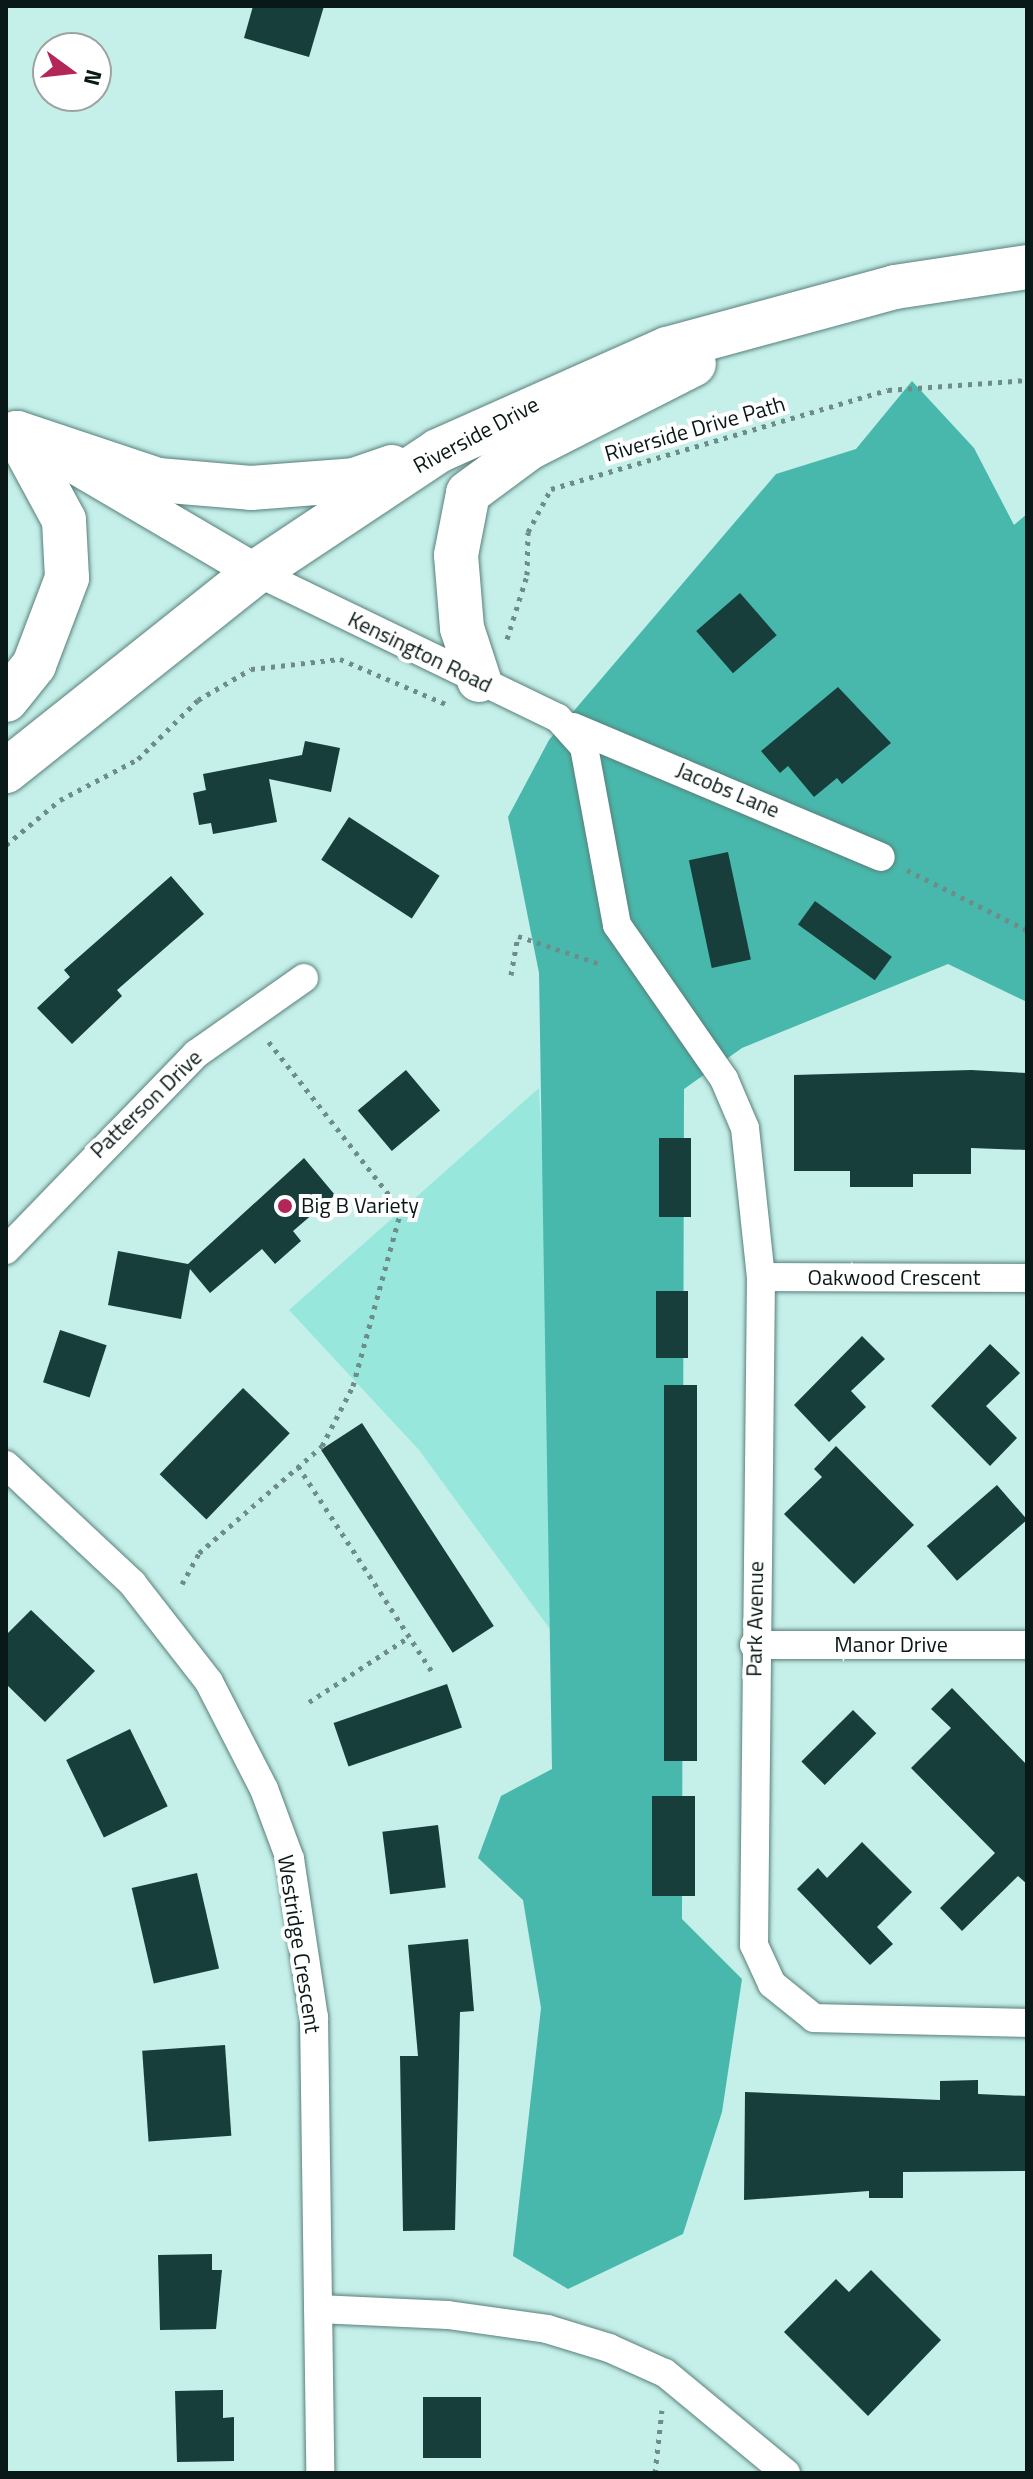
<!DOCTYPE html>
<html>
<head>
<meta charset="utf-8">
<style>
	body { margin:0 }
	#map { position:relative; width:1033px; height:2479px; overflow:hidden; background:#c5efe9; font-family:"Titillium Web",sans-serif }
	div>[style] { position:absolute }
	.green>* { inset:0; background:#98e7dd }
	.forest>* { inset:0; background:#49b8ac }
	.building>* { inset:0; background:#173e3a; transform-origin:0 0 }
	.path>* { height:5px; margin-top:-2.5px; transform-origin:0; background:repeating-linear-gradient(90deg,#6e8c88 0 4px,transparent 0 10px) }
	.roads { filter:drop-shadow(0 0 2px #59807b) drop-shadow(0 0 2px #59807b) }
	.minor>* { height:28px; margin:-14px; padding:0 14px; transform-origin:14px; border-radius:14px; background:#fff }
	.tertiary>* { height:36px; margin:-18px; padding:0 18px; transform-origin:18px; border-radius:18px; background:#fff }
	.trunk>* { height:44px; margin:-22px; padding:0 22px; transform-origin:22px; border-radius:22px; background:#fff }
	.dots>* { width:22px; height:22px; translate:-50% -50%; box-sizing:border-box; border:4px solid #fff; border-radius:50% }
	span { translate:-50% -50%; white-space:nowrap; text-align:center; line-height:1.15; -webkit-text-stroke:8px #fff; paint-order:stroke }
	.street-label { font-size:22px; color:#091917 }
	.poi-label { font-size:22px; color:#091917 }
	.left { translate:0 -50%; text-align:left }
	.frame { position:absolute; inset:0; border:8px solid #091917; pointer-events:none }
	.north { position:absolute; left:32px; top:32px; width:80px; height:80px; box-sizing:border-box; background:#fff; border:2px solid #9da3a2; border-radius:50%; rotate:105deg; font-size:22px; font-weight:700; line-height:32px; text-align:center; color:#091917 }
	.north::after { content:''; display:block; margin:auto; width:28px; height:36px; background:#b42659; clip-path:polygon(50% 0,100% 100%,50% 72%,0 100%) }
</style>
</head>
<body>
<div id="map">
	<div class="green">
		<div style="clip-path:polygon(539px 1088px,544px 1197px,550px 1629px,419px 1450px,289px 1310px)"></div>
	</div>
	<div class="forest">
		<div style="clip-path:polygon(912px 381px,974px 448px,1014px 525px,1027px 514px,1027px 1002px,948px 964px,742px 1048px,684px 1089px,682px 1919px,742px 1979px,722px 2112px,683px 2234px,568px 2289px,513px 2256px,541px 2008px,523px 1900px,478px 1858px,501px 1796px,552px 1769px,539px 973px,508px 817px,549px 740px,776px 474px,856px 449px)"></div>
	</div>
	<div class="building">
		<div style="clip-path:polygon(253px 6px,324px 6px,309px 57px,244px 38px)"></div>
		<div style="left:740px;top:593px;width:56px;height:58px;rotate:49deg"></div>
		<div style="clip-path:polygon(838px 687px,891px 743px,842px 784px,837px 778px,814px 797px,788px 766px,780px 773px,761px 751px)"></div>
		<div style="clip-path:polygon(305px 741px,340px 748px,331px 792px,269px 779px,277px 822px,213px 834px,211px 823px,199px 825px,193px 793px,206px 790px,203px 774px,302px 755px)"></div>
		<div style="left:349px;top:817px;width:108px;height:51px;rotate:33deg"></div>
		<div style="left:728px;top:852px;width:110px;height:40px;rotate:78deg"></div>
		<div style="clip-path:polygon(171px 876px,204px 914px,117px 990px,122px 996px,72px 1044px,37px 1008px,70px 977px,64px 970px)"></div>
		<div style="left:815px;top:901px;width:95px;height:29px;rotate:36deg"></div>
		<div style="left:406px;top:1070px;width:53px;height:63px;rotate:50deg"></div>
		<div style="clip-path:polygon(971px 1070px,1027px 1073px,1027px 1150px,971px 1148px,971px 1174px,913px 1174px,913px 1187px,850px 1187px,850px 1171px,794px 1171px,794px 1075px)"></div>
		<div style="left:691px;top:1138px;width:79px;height:32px;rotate:90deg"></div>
		<div style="clip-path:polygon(304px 1158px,335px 1195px,293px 1231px,301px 1241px,275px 1264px,262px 1249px,210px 1293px,190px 1269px,181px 1319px,108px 1305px,118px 1251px,188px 1264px)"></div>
		<div style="left:656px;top:1291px;width:32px;height:67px"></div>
		<div style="left:60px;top:1330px;width:49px;height:55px;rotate:18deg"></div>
		<div style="clip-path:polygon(862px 1336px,885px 1359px,851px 1391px,866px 1407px,829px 1442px,794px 1405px)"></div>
		<div style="clip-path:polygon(990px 1344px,1020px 1373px,986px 1406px,1017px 1438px,990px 1466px,931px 1406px)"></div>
		<div style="left:664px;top:1385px;width:33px;height:376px"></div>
		<div style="left:243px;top:1388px;width:65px;height:120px;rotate:44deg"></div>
		<div style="left:362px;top:1423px;width:242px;height:49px;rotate:57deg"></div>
		<div style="clip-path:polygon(836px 1446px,914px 1525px,854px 1584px,784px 1514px,822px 1477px,814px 1469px)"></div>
		<div style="left:997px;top:1485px;width:46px;height:93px;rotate:49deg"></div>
		<div style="clip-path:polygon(31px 1610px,95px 1671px,45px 1722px,6px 1684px,6px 1635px)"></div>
		<div style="left:447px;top:1684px;width:46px;height:120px;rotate:71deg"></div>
		<div style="clip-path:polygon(952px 1688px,1027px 1765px,1027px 1884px,1018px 1876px,962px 1931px,940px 1908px,995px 1853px,911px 1768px,951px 1728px,931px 1709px)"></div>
		<div style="left:853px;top:1710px;width:33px;height:73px;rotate:45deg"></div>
		<div style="left:130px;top:1729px;width:86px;height:71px;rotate:64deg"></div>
		<div style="left:652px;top:1796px;width:43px;height:100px"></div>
		<div style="left:438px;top:1825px;width:63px;height:56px;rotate:83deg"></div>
		<div style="clip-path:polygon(862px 1842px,912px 1892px,877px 1927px,893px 1944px,870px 1965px,797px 1889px,818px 1868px,827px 1878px)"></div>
		<div style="left:197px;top:1873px;width:98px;height:67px;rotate:77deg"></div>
		<div style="clip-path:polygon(468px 1939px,474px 2011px,460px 2012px,455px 2230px,403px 2231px,400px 2056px,418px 2056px,408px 1945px)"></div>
		<div style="left:225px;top:2045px;width:91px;height:83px;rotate:86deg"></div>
		<div style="clip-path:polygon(978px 2080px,978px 2094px,1027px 2096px,1027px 2171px,903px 2172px,903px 2198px,869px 2198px,869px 2191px,744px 2200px,745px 2092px,940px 2100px,940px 2081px)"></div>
		<div style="clip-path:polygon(212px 2254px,212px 2270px,222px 2270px,216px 2329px,160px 2330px,158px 2255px)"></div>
		<div style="clip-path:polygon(871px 2270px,941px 2340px,868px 2416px,784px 2332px,836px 2279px,849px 2292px)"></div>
		<div style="clip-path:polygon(223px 2390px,223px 2418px,234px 2417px,234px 2461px,177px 2462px,175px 2391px)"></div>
		<div style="left:423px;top:2397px;width:58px;height:61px"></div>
	</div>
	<div class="path">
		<div style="left:507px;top:639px;width:67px;rotate:-72.6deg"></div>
		<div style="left:527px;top:575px;width:43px;rotate:-88.7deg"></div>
		<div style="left:528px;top:532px;width:49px;rotate:-61.9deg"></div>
		<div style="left:551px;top:489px;width:351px;rotate:-16.4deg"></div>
		<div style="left:888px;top:390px;width:139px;rotate:-4.1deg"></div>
		<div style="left:6px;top:845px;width:70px;rotate:-39.8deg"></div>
		<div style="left:60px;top:800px;width:88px;rotate:-27.7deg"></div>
		<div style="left:138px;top:759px;width:84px;rotate:-44.5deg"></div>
		<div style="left:198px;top:700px;width:61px;rotate:-30.3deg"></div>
		<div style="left:251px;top:669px;width:90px;rotate:-6.4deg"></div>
		<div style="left:340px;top:659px;width:115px;rotate:23deg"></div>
		<div style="left:907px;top:870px;width:134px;rotate:26.6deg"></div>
		<div style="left:511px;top:975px;width:40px;rotate:-80deg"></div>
		<div style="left:518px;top:936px;width:90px;rotate:18.8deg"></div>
		<div style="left:298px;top:1466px;width:249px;rotate:56.9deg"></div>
		<div style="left:182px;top:1584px;width:35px;rotate:-61deg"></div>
		<div style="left:199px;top:1553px;width:163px;rotate:-41deg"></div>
		<div style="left:322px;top:1446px;width:68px;rotate:-62.7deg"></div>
		<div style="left:353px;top:1386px;width:182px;rotate:-74.7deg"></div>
		<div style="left:401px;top:1210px;width:214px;rotate:-128.2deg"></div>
		<div style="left:309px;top:1702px;width:119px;rotate:-33deg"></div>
		<div style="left:655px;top:2473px;width:63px;rotate:-83.7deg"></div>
	</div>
	<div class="roads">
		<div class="minor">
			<div style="left:256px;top:572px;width:335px;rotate:25.8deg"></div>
			<div style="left:558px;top:718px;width:39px;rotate:48deg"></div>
			<div style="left:584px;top:747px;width:181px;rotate:79.5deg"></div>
			<div style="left:617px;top:925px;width:188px;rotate:55.2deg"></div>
			<div style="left:724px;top:1079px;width:53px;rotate:66.8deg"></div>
			<div style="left:745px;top:1128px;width:150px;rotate:83.9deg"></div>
			<div style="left:761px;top:1277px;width:668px;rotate:90.6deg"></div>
			<div style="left:754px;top:1945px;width:43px;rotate:65.2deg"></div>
			<div style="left:772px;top:1984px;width:54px;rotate:39deg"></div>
			<div style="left:814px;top:2018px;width:213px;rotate:1.3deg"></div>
			<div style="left:573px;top:727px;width:334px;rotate:22.9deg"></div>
			<div style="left:6px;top:1250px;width:273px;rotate:-45.9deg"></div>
			<div style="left:196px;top:1054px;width:132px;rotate:-35.1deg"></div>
			<div style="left:761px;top:1277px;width:266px;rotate:0.2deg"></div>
			<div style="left:6px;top:1465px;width:173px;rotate:43.1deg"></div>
			<div style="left:132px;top:1583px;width:125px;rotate:52.1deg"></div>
			<div style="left:209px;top:1682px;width:120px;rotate:62.8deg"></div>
			<div style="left:264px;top:1789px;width:75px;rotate:69.6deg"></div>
			<div style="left:290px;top:1859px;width:160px;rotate:81.4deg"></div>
			<div style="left:314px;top:2017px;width:456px;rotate:89.2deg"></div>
			<div style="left:754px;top:1645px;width:273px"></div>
			<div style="left:318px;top:2309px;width:130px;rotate:2.6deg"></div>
			<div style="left:448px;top:2315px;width:100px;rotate:8deg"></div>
			<div style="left:547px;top:2329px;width:65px;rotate:17deg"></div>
			<div style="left:609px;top:2348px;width:61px;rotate:24.1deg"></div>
			<div style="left:665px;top:2373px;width:157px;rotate:39.6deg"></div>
		</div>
		<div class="tertiary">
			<div style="left:70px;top:463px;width:216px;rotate:30.4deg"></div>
		</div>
		<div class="trunk">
			<div style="left:17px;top:433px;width:149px;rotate:18.4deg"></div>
			<div style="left:158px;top:480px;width:93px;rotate:4.9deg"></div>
			<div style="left:251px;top:488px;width:103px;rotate:-4.4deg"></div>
			<div style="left:354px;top:480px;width:40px;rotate:-18.9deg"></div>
			<div style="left:479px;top:680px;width:55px;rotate:-108.1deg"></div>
			<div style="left:462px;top:628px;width:73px;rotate:-94.7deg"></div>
			<div style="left:456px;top:555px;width:63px;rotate:-79deg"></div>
			<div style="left:468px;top:493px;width:76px;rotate:-36.4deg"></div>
			<div style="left:529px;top:448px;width:185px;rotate:-27deg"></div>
			<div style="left:6px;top:700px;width:45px;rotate:-51.3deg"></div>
			<div style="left:34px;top:665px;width:93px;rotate:-69.2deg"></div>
			<div style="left:67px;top:578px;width:58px;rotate:-93deg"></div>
			<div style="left:64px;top:520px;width:99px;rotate:-118.4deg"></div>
			<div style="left:6px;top:771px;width:320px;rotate:-38.5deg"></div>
			<div style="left:256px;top:572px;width:219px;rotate:-33.6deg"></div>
			<div style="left:438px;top:451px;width:251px;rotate:-24deg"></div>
			<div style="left:667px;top:349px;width:236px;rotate:-15.2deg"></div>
			<div style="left:895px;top:287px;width:134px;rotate:-8.6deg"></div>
		</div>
	</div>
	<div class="dots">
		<div style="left:285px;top:1206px;background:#b42659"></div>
	</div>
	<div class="street-label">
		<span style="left:695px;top:429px;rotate:-16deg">Riverside Drive Path</span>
		<span style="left:476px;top:435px;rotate:-28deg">Riverside Drive</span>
		<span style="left:420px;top:652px;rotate:26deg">Kensington Road</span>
		<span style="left:728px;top:790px;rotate:23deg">Jacobs Lane</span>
		<span style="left:146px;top:1104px;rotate:-44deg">Patterson Drive</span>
		<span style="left:894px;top:1278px">Oakwood Crescent</span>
		<span style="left:755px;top:1619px;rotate:-89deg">Park Avenue</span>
		<span style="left:891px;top:1645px">Manor Drive</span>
		<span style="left:299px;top:1944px;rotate:81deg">Westridge Crescent</span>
	</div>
	<div class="poi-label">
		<span class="left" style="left:301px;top:1206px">Big B Variety</span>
	</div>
	<div class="frame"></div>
	<div class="north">N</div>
</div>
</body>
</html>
